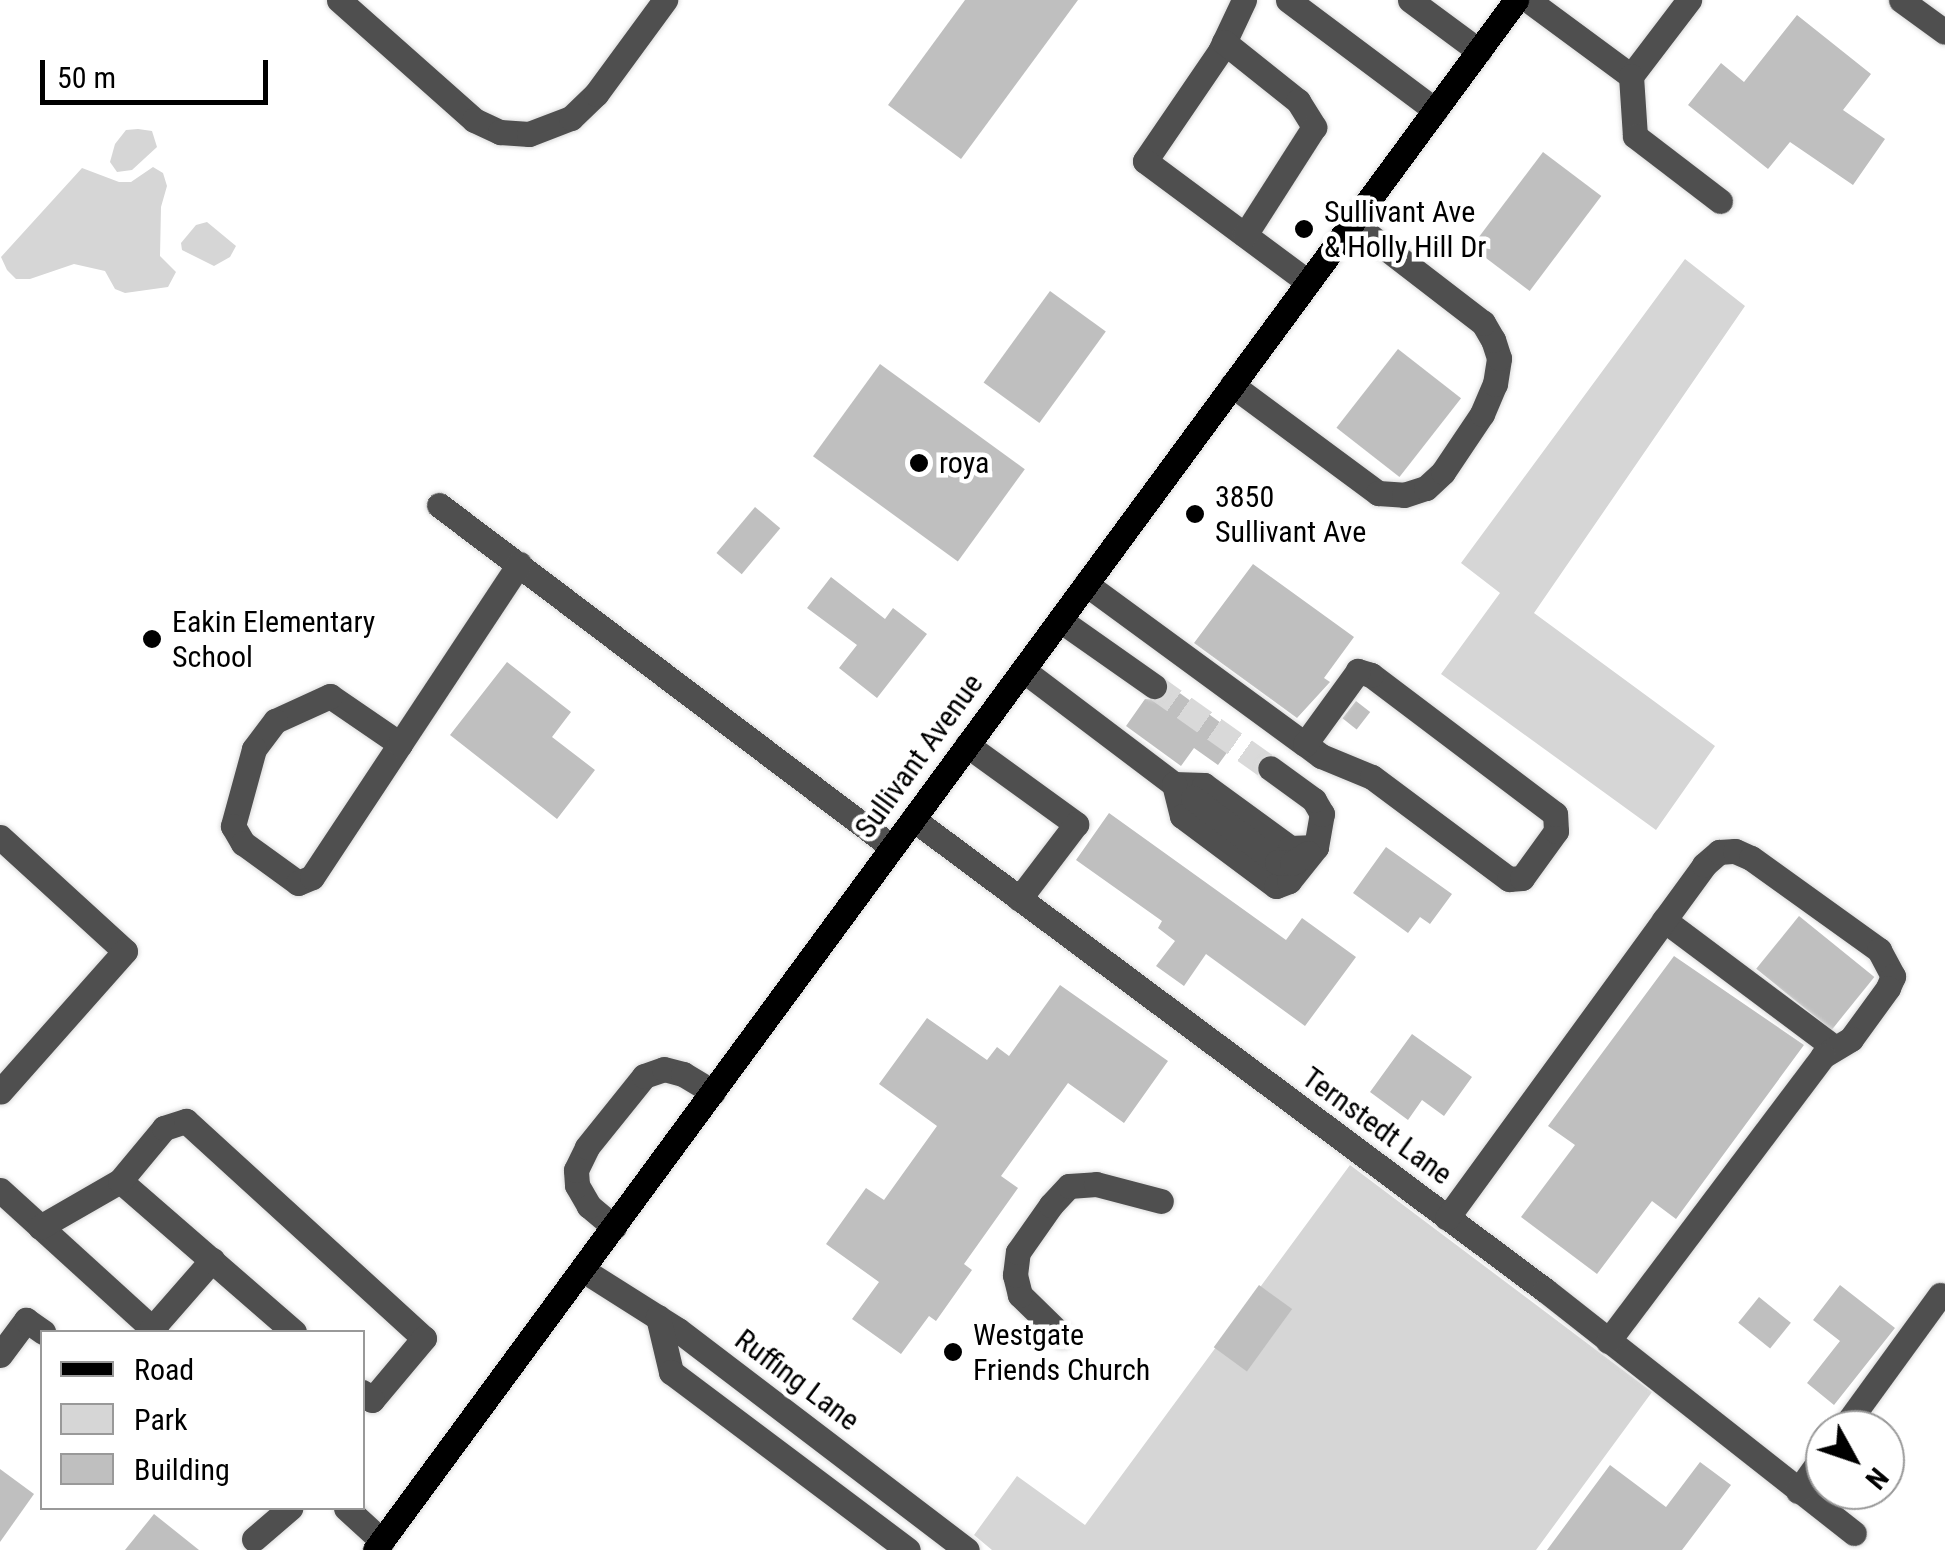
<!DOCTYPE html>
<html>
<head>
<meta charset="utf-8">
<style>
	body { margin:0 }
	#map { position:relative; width:1945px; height:1550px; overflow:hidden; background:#fff; font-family:"Roboto Condensed",sans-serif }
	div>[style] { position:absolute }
	.green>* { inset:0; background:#d6d6d6 }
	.building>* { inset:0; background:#bfbfbf; transform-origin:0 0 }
	.minor-tunnel>* { height:25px; margin-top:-12.5px; transform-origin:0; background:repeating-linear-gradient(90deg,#d9d9d9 0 25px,transparent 0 37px) }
	.roads { filter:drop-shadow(0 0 2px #dbdbdb) drop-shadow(0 0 2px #dbdbdb) }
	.minor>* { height:25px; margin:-12.5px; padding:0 12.5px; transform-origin:12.5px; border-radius:12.5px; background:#4f4f4f }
	.major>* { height:25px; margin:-12.5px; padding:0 12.5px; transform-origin:12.5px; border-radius:12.5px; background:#000 }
	.dots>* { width:28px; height:28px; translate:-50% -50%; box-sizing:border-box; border:5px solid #fff; border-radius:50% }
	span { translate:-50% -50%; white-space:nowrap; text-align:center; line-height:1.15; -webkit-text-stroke:9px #fff; paint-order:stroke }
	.poi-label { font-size:30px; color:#000 }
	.left { translate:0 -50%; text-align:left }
	.street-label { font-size:30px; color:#000 }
	.legend { position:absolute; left:40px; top:1330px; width:325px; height:180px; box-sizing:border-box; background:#fff; border:2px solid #999; margin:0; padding:12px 18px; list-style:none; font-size:30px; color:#000 }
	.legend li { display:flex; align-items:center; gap:20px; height:50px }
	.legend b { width:50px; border:2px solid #999 }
	.north { position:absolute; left:1805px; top:1410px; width:100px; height:100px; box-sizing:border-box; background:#fff; border:2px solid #999; border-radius:50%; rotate:130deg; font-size:28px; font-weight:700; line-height:40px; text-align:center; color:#000 }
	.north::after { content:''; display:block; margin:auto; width:35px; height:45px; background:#000; clip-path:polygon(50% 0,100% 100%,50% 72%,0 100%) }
	.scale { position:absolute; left:40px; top:60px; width:228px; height:45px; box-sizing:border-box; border:5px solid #000; border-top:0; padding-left:12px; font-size:30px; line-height:35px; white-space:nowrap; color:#000; -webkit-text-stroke:8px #fff; paint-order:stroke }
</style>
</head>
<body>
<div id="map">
	<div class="green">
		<div style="clip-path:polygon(138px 129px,152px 131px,157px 147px,132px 170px,117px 172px,110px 162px,115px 144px,126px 130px)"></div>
		<div style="clip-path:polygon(153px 167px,163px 173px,167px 186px,161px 207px,160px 256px,176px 272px,168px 287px,125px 293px,115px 289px,105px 271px,74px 264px,30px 279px,16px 279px,7px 270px,1px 257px,82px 168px,119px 182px,131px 182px)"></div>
		<div style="clip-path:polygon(207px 222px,236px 246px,230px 257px,214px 266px,182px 250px,181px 243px,196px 225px)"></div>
		<div style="clip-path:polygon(1685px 259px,1745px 306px,1534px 613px,1715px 746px,1656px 830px,1441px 674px,1500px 593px,1461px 563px)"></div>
		<div style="clip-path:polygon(1350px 1165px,1652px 1392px,1536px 1550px,992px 1550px,974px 1535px,1017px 1476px,1085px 1525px)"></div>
	</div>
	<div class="building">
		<div style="clip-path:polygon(965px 0,1078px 0,961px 159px,888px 105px)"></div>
		<div style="clip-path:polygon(1797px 15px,1871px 74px,1843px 110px,1885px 139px,1853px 185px,1790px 142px,1768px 169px,1688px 105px,1721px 63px,1744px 82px)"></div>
		<div style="left:1543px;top:152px;width:73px;height:119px;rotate:37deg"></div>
		<div style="left:1050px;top:291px;width:69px;height:113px;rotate:36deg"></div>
		<div style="left:1398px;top:349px;width:80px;height:100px;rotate:38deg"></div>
		<div style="left:880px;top:364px;width:179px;height:114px;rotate:36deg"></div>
		<div style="left:755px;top:507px;width:33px;height:60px;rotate:40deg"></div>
		<div style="clip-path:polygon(1253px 564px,1354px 637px,1324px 678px,1330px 682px,1297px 718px,1194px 643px)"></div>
		<div style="clip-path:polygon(831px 577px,885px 619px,893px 608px,927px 634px,877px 698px,839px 668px,857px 645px,807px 608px)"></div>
		<div style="clip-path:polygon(507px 662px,571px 712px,552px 737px,595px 770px,557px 819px,450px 735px)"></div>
		<div style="clip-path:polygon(1170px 686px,1239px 736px,1218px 765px,1194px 748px,1181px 766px,1126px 726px,1145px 699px,1162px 700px)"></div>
		<div style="left:1356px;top:701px;width:18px;height:22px;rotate:38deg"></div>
		<div style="clip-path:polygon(1109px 813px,1286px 940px,1302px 918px,1356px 957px,1305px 1026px,1206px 954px,1184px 986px,1156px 966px,1175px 941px,1158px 928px,1162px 921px,1076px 860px)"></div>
		<div style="clip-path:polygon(1386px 847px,1452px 894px,1430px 924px,1420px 917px,1408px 933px,1353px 893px)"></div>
		<div style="left:1799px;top:916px;width:97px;height:68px;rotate:39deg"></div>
		<div style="clip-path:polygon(1674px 956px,1804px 1045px,1676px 1219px,1652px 1201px,1597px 1274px,1521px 1217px,1575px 1145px,1548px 1126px)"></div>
		<div style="clip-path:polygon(1060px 985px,1168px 1061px,1124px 1123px,1068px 1083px,1001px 1176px,1018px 1188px,964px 1264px,972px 1270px,936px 1321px,929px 1316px,901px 1354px,852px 1319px,879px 1282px,826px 1244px,866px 1188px,884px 1200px,937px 1126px,879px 1084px,927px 1018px,987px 1060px,997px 1047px,1009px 1056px)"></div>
		<div style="clip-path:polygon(1412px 1034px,1472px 1077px,1444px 1116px,1422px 1100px,1408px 1120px,1370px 1092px)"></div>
		<div style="left:1259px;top:1285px;width:41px;height:77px;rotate:36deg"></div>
		<div style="clip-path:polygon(1840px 1285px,1895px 1328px,1834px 1405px,1807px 1383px,1840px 1341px,1813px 1320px)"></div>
		<div style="left:1759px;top:1297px;width:41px;height:33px;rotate:39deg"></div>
		<div style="clip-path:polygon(1700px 1462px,1731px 1485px,1682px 1550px,1547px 1550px,1610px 1465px,1666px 1507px)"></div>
		<div style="clip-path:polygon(0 1469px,34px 1494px,0 1542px)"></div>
		<div style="clip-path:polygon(154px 1514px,199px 1550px,125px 1550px)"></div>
	</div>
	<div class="minor-tunnel">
		<div style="left:1154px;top:686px;width:142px;rotate:35.3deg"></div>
	</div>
	<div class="roads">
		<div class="minor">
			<div style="left:339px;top:0;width:181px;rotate:41.6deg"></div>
			<div style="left:474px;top:120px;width:29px;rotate:25deg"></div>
			<div style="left:500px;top:132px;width:29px;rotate:4deg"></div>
			<div style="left:529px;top:134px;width:45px;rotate:-20.9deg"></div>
			<div style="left:571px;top:118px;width:35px;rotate:-44deg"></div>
			<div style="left:596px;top:94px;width:117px;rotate:-53.7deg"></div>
			<div style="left:1244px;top:0;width:56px;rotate:115.2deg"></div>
			<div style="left:1220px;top:51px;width:133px;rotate:124.3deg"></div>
			<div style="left:1145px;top:161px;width:203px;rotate:36.6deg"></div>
			<div style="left:1288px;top:0;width:184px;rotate:36.8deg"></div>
			<div style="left:1410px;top:0;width:86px;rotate:36.5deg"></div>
			<div style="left:1528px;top:0;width:128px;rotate:36.4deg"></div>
			<div style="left:1631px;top:76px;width:96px;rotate:-52.7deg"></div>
			<div style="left:1901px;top:0;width:54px;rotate:36deg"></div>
			<div style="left:1224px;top:42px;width:95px;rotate:38.6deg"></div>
			<div style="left:1298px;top:101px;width:31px;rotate:58deg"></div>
			<div style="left:1314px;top:127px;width:128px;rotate:122.6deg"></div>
			<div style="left:1631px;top:76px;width:60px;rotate:86.2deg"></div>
			<div style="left:1635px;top:136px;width:107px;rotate:37.4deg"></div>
			<div style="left:1232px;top:385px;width:182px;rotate:36.5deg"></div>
			<div style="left:1378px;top:493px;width:26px;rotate:4deg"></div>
			<div style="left:1404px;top:495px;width:23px;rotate:-18deg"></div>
			<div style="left:1426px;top:488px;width:23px;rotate:-43deg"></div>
			<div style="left:1443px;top:472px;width:70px;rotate:-56.1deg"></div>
			<div style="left:1482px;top:414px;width:33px;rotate:-67deg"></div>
			<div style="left:1495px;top:384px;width:26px;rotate:-81deg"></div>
			<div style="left:1499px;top:358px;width:19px;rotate:-108deg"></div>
			<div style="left:1493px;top:340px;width:20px;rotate:-120deg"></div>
			<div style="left:1483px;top:323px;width:165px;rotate:-142.4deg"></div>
			<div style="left:439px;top:505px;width:568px;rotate:37.05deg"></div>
			<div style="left:1086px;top:584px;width:271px;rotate:36.2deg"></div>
			<div style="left:1305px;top:744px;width:20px;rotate:37deg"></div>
			<div style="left:1321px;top:756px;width:55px;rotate:22.4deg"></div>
			<div style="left:1372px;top:777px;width:171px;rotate:36.7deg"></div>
			<div style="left:1509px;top:879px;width:13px;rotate:-4deg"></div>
			<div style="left:1522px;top:878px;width:58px;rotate:-54.1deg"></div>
			<div style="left:1556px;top:831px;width:17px;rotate:-93deg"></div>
			<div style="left:1555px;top:814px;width:231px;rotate:-142.9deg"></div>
			<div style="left:1371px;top:675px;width:14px;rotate:-163deg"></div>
			<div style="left:1358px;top:671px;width:90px;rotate:126deg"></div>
			<div style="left:1060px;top:620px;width:115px;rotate:35.1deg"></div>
			<div style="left:1023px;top:670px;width:189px;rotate:37.1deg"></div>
			<div style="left:1174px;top:784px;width:30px;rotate:2deg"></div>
			<div style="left:1204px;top:785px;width:107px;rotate:36.2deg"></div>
			<div style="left:1290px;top:848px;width:26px;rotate:-2deg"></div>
			<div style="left:400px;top:744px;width:85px;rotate:-145.6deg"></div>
			<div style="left:330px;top:696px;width:60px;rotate:155.6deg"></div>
			<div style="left:275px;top:721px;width:35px;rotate:127deg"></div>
			<div style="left:254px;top:749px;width:80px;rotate:105.3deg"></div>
			<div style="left:233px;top:826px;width:20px;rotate:60deg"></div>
			<div style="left:243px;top:843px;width:68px;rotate:36deg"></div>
			<div style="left:298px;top:883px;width:15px;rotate:-23deg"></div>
			<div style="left:312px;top:877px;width:159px;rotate:-56.5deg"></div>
			<div style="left:400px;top:744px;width:216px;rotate:-56.5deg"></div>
			<div style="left:967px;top:745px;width:135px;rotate:35.9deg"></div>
			<div style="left:1076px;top:824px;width:94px;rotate:127.2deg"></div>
			<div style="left:1174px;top:784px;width:33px;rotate:76deg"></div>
			<div style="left:1182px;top:816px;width:117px;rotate:36.7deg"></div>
			<div style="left:1276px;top:886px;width:14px;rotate:-21deg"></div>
			<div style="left:1289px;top:881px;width:43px;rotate:-51.5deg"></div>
			<div style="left:1316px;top:847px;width:34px;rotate:-80deg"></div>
			<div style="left:1322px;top:814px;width:16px;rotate:-120deg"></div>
			<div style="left:1314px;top:800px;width:54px;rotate:-144deg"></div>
			<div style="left:1193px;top:798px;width:106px;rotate:37.3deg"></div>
			<div style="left:1277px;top:862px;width:15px;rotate:4deg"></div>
			<div style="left:1292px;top:863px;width:19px;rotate:-32deg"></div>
			<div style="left:913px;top:819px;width:788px;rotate:36.7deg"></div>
			<div style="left:1545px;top:1290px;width:393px;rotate:38.2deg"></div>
			<div style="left:0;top:837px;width:169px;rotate:42.4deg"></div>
			<div style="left:125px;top:951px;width:188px;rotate:131.6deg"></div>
			<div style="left:1664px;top:920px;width:212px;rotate:36.8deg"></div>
			<div style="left:0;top:1190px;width:211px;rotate:42.3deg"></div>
			<div style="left:1447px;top:1218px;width:437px;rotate:-53.9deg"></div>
			<div style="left:1704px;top:865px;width:20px;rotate:-41deg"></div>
			<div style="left:1719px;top:852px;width:16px;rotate:-4deg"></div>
			<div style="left:1735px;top:851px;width:17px;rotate:24deg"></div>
			<div style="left:1751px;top:858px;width:158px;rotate:35.7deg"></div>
			<div style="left:1879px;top:950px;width:30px;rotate:62deg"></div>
			<div style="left:1893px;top:976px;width:13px;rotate:113deg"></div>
			<div style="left:1888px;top:988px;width:63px;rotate:126deg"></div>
			<div style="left:1851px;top:1039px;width:33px;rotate:149deg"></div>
			<div style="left:1823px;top:1056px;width:357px;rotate:127deg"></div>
			<div style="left:40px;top:1227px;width:92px;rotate:-29.9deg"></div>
			<div style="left:614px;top:1227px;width:33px;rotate:-140deg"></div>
			<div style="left:589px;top:1206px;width:24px;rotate:-120deg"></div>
			<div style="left:577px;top:1185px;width:15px;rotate:-94deg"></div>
			<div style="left:576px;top:1170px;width:25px;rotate:-64deg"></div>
			<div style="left:587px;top:1147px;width:91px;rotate:-51.2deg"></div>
			<div style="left:644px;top:1076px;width:21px;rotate:-19deg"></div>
			<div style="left:664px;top:1069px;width:20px;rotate:15deg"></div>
			<div style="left:683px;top:1074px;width:35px;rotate:31deg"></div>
			<div style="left:583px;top:1270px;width:112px;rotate:32.3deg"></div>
			<div style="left:678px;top:1330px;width:363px;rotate:37.3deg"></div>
			<div style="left:658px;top:1317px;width:57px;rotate:76.7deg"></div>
			<div style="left:671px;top:1372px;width:296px;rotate:36.9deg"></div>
			<div style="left:149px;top:1332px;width:96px;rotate:-48.8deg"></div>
			<div style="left:294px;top:1332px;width:230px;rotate:-139deg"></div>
			<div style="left:120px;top:1181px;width:69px;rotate:-50.3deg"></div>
			<div style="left:164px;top:1128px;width:23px;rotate:-18deg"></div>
			<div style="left:186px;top:1121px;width:322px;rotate:42.4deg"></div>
			<div style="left:424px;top:1338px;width:81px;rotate:130deg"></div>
			<div style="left:372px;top:1400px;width:13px;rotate:-141deg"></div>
			<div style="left:1062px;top:1336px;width:59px;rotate:-135.7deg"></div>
			<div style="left:1020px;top:1295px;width:21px;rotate:-104deg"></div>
			<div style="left:1015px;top:1275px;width:23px;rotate:-83deg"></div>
			<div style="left:1018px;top:1252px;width:57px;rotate:-54.9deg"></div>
			<div style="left:1051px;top:1205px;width:26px;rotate:-47deg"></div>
			<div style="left:1069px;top:1186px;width:27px;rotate:-4deg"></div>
			<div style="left:1096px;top:1184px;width:67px;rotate:14.7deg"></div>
			<div style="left:0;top:1355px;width:44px;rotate:-53.4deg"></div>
			<div style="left:26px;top:1320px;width:21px;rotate:35deg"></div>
			<div style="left:1842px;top:1430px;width:167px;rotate:-54deg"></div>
			<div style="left:1798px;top:1491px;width:47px;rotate:-54.6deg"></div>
			<div style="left:346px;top:1508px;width:49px;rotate:42.5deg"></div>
			<div style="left:254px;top:1539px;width:48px;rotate:-40.7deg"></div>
		</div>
		<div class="major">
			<div style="left:375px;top:1550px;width:1925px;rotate:-53.64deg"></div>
		</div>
	</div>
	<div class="dots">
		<div style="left:1304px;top:229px;background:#000"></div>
		<div style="left:919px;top:463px;background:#000"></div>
		<div style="left:1195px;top:514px;background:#000"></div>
		<div style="left:152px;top:639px;background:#000"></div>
		<div style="left:953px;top:1352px;background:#000"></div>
	</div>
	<div class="poi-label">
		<span class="left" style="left:1324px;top:229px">Sullivant Ave<br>&amp; Holly Hill Dr</span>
		<span class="left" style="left:939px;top:463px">roya</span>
		<span class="left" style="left:1215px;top:514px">3850<br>Sullivant Ave</span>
		<span class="left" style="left:172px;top:639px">Eakin Elementary<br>School</span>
		<span class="left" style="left:973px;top:1352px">Westgate<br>Friends Church</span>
	</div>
	<div class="street-label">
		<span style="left:919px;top:756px;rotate:-54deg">Sullivant Avenue</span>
		<span style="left:1377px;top:1126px;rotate:36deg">Ternstedt Lane</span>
		<span style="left:797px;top:1380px;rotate:37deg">Ruffing Lane</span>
	</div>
	<ul class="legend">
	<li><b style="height:12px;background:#000"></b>Road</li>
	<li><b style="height:28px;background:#d6d6d6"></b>Park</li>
	<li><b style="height:28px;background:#bfbfbf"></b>Building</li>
	</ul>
	<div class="north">N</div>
	<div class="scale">50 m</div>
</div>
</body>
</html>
